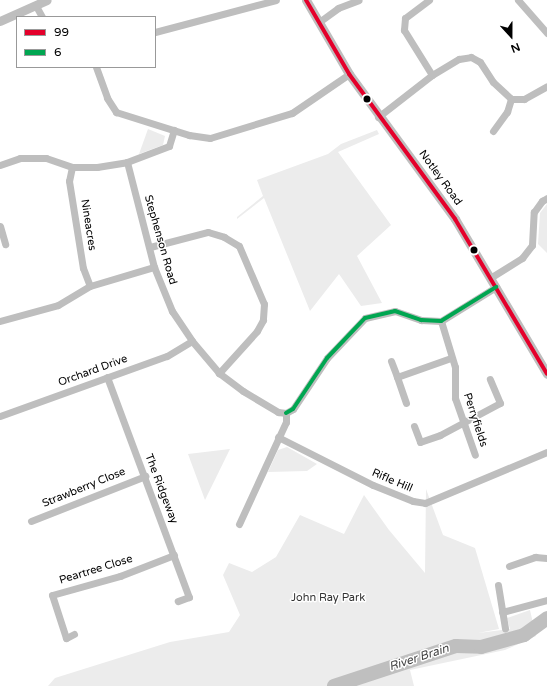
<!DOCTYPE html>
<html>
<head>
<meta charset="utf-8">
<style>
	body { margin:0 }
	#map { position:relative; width:547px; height:686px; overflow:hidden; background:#fff; font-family:"Varela Round",sans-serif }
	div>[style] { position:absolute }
	.green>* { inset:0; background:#ececec }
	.river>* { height:14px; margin:-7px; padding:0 7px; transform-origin:7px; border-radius:7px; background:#bfbfbf }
	.minor>* { height:7px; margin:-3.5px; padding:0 3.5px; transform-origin:3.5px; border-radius:3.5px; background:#bebebe }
	.tertiary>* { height:9px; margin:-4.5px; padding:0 4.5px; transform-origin:4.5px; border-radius:4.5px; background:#bebebe }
	.bus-1>* { height:4px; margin:-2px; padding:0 2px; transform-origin:2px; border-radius:2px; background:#e4002b }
	.bus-2>* { height:4px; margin:-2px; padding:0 2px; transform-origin:2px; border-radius:2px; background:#00a651 }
	.dots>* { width:11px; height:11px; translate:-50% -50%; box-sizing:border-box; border:2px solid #fff; border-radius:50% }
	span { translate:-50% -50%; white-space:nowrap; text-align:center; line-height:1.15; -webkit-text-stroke:3px #fff; paint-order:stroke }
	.street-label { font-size:11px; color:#000 }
	.park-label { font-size:11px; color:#333 }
	.water-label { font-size:12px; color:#444; font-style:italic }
	.legend { position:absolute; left:16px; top:16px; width:140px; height:52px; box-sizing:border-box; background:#fff; border:1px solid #999; margin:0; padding:5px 7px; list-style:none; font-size:12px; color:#000 }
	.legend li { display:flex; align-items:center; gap:8px; height:20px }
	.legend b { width:20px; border:1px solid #999 }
	.north { position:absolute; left:491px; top:16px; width:40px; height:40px; -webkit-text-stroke:3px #fff; paint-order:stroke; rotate:159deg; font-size:11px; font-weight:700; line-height:16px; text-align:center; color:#000 }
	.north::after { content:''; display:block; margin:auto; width:14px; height:18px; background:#000; clip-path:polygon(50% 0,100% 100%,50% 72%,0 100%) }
</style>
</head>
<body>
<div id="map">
	<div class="green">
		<div style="clip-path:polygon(148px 129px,165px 136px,163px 145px,139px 154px)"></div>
		<div style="clip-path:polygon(377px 130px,379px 134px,338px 152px,391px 225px,357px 256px,382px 303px,361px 306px,339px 274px,310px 311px,264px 198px,237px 219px,237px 217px,263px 196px,257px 180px,328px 154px,341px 144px)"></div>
		<div style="clip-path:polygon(547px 204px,547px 253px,538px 244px,540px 213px)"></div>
		<div style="clip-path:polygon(287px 447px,317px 464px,307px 471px,268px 472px,278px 450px)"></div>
		<div style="clip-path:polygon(230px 449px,205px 500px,188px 454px)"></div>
		<div style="clip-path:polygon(426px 489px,443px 535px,475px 548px,499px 629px,478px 633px,510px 629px,507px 618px,530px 610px,536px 636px,505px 650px,410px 670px,414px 686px,48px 686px,55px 678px,170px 642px,229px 632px,240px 615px,223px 575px,229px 563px,252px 572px,276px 557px,300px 515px,344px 534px,364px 495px,389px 530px,425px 573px)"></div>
	</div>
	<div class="river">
		<div style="left:334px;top:686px;width:128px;rotate:-18.2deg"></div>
		<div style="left:456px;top:646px;width:25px;rotate:2deg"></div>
		<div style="left:481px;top:647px;width:45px;rotate:-15.6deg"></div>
		<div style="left:524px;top:635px;width:29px;rotate:-36deg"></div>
	</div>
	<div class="minor">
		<div style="left:429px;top:0;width:30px;rotate:143deg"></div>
		<div style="left:405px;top:18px;width:12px;rotate:95deg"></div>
		<div style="left:404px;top:30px;width:53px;rotate:58.1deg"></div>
		<div style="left:518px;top:0;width:44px;rotate:48.7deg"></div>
		<div style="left:36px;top:6px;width:13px;rotate:61deg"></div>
		<div style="left:319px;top:22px;width:24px;rotate:-36deg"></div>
		<div style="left:338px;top:8px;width:22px;rotate:-21deg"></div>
		<div style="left:155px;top:32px;width:125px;rotate:-14.8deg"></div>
		<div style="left:96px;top:67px;width:33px;rotate:70deg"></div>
		<div style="left:107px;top:98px;width:17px;rotate:57deg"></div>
		<div style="left:116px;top:112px;width:77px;rotate:17.5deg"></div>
		<div style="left:189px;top:135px;width:21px;rotate:8deg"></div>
		<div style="left:210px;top:138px;width:86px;rotate:-17deg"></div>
		<div style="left:292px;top:113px;width:69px;rotate:-34.4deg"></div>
		<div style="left:378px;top:117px;width:68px;rotate:-37.9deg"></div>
		<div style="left:432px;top:75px;width:31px;rotate:-31deg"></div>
		<div style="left:459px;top:59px;width:12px;rotate:-9deg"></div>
		<div style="left:471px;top:57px;width:10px;rotate:29deg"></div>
		<div style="left:480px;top:62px;width:24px;rotate:57deg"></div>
		<div style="left:493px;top:82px;width:25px;rotate:43deg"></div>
		<div style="left:511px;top:99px;width:13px"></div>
		<div style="left:524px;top:99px;width:26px;rotate:-29deg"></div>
		<div style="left:493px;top:131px;width:24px;rotate:-54deg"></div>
		<div style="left:507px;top:112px;width:14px;rotate:-73deg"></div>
		<div style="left:127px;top:162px;width:108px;rotate:75.6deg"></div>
		<div style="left:154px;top:267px;width:48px;rotate:67.8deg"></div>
		<div style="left:172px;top:311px;width:36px;rotate:56deg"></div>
		<div style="left:192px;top:341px;width:42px;rotate:49.8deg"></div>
		<div style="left:219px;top:373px;width:30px;rotate:37deg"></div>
		<div style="left:243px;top:391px;width:41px;rotate:31deg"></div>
		<div style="left:278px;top:412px;width:8px;rotate:7deg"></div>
		<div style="left:0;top:165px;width:21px;rotate:-19deg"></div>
		<div style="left:20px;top:158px;width:26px"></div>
		<div style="left:46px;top:158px;width:28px;rotate:19deg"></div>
		<div style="left:72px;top:167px;width:25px"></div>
		<div style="left:97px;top:167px;width:30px;rotate:-9deg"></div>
		<div style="left:127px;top:162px;width:45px;rotate:-20.9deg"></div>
		<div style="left:169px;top:146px;width:17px;rotate:-73deg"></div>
		<div style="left:72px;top:167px;width:14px;rotate:102deg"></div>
		<div style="left:69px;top:181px;width:88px;rotate:80.9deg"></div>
		<div style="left:83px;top:268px;width:19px;rotate:69deg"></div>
		<div style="left:0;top:226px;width:19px;rotate:74deg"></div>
		<div style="left:150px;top:247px;width:60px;rotate:-14.5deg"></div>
		<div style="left:208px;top:232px;width:17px;rotate:17deg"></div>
		<div style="left:224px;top:237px;width:17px;rotate:31deg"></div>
		<div style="left:239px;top:246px;width:63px;rotate:66.7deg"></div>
		<div style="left:264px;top:304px;width:16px;rotate:94deg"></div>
		<div style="left:263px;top:320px;width:13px;rotate:119deg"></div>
		<div style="left:257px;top:331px;width:57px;rotate:132.1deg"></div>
		<div style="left:490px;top:278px;width:38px;rotate:-32deg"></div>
		<div style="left:522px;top:258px;width:16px;rotate:-52deg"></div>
		<div style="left:532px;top:245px;width:33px;rotate:-87deg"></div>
		<div style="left:534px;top:212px;width:14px;rotate:-54deg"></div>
		<div style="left:542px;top:201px;width:6px;rotate:-31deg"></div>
		<div style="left:0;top:321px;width:60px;rotate:-15.4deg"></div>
		<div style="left:58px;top:305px;width:37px;rotate:-31deg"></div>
		<div style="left:90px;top:286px;width:67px;rotate:-16.5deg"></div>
		<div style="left:441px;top:321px;width:48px;rotate:73.1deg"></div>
		<div style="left:455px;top:367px;width:31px;rotate:90deg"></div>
		<div style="left:455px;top:398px;width:60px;rotate:70.7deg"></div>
		<div style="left:391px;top:361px;width:17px;rotate:69deg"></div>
		<div style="left:107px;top:377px;width:235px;rotate:69.6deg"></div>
		<div style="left:189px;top:597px;width:12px;rotate:160deg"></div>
		<div style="left:406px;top:403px;width:28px;rotate:-109deg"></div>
		<div style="left:397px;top:377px;width:57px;rotate:-19.4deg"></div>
		<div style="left:286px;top:413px;width:8px;rotate:-30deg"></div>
		<div style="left:293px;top:409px;width:61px;rotate:-56.3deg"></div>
		<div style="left:327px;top:358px;width:55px;rotate:-46.5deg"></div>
		<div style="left:365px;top:318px;width:31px;rotate:-13deg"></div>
		<div style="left:395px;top:311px;width:28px;rotate:19deg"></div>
		<div style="left:421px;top:320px;width:20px;rotate:3deg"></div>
		<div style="left:441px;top:321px;width:65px;rotate:-31.7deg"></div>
		<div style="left:0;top:416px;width:177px;rotate:-19.8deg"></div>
		<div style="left:167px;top:356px;width:29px;rotate:-31deg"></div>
		<div style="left:414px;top:426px;width:17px;rotate:69deg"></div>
		<div style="left:420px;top:442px;width:21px;rotate:-19deg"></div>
		<div style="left:440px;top:435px;width:68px;rotate:-28.1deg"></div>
		<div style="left:500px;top:403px;width:26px;rotate:-113deg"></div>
		<div style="left:278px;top:437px;width:106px;rotate:26.8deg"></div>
		<div style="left:373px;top:485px;width:43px;rotate:21.8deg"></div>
		<div style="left:413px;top:501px;width:12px;rotate:9deg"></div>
		<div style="left:425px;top:503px;width:132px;rotate:-22.7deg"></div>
		<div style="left:31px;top:521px;width:123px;rotate:-21.5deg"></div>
		<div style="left:239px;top:524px;width:112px;rotate:-65.3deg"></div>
		<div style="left:286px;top:422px;width:9px;rotate:-90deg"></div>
		<div style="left:509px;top:566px;width:28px;rotate:-19deg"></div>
		<div style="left:535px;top:557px;width:12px;rotate:5deg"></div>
		<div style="left:498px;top:585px;width:44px;rotate:80.8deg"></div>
		<div style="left:502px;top:612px;width:47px;rotate:-14.9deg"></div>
		<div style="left:74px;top:634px;width:9px;rotate:153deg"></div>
		<div style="left:66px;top:638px;width:45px;rotate:-108deg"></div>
		<div style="left:52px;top:595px;width:71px;rotate:-15.6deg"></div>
		<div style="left:120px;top:576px;width:58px;rotate:-21.3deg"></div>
	</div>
	<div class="tertiary">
		<div style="left:306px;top:0;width:86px;rotate:59.8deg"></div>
		<div style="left:349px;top:74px;width:180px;rotate:53.8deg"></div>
		<div style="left:455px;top:219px;width:180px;rotate:59.3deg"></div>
		<div style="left:0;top:21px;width:51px;rotate:-24.1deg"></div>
	</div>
	<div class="bus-1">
		<div style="left:306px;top:0;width:86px;rotate:59.8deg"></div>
		<div style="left:349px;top:74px;width:180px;rotate:53.8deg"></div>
		<div style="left:455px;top:219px;width:180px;rotate:59.3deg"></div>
	</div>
	<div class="bus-2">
		<div style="left:286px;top:413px;width:8px;rotate:-30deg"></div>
		<div style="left:293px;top:409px;width:61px;rotate:-56.3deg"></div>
		<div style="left:327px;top:358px;width:55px;rotate:-46.5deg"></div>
		<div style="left:365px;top:318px;width:31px;rotate:-13deg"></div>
		<div style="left:395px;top:311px;width:28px;rotate:19deg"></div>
		<div style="left:421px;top:320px;width:20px;rotate:3deg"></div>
		<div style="left:441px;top:321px;width:65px;rotate:-31.7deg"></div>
	</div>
	<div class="dots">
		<div style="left:367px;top:99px;background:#000"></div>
		<div style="left:474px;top:250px;background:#000"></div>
	</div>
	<div class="street-label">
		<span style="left:440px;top:178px;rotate:54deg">Notley Road</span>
		<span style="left:88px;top:225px;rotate:81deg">Nineacres</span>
		<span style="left:160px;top:240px;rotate:74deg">Stephenson Road</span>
		<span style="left:93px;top:371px;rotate:-20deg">Orchard Drive</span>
		<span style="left:475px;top:420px;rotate:72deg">Perryfields</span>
		<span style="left:392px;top:481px;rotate:23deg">Rifle Hill</span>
		<span style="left:84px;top:488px;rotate:-22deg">Strawberry Close</span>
		<span style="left:161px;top:489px;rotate:69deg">The Ridgeway</span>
		<span style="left:96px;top:570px;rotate:-17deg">Peartree Close</span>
	</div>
	<div class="park-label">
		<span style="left:328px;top:598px">John Ray Park</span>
	</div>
	<div class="water-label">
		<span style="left:419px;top:658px;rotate:-18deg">River Brain</span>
	</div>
	<ul class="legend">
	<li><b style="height:5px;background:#e4002b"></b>99</li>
	<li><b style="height:5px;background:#00a651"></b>6</li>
	</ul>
	<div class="north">N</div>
</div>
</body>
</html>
